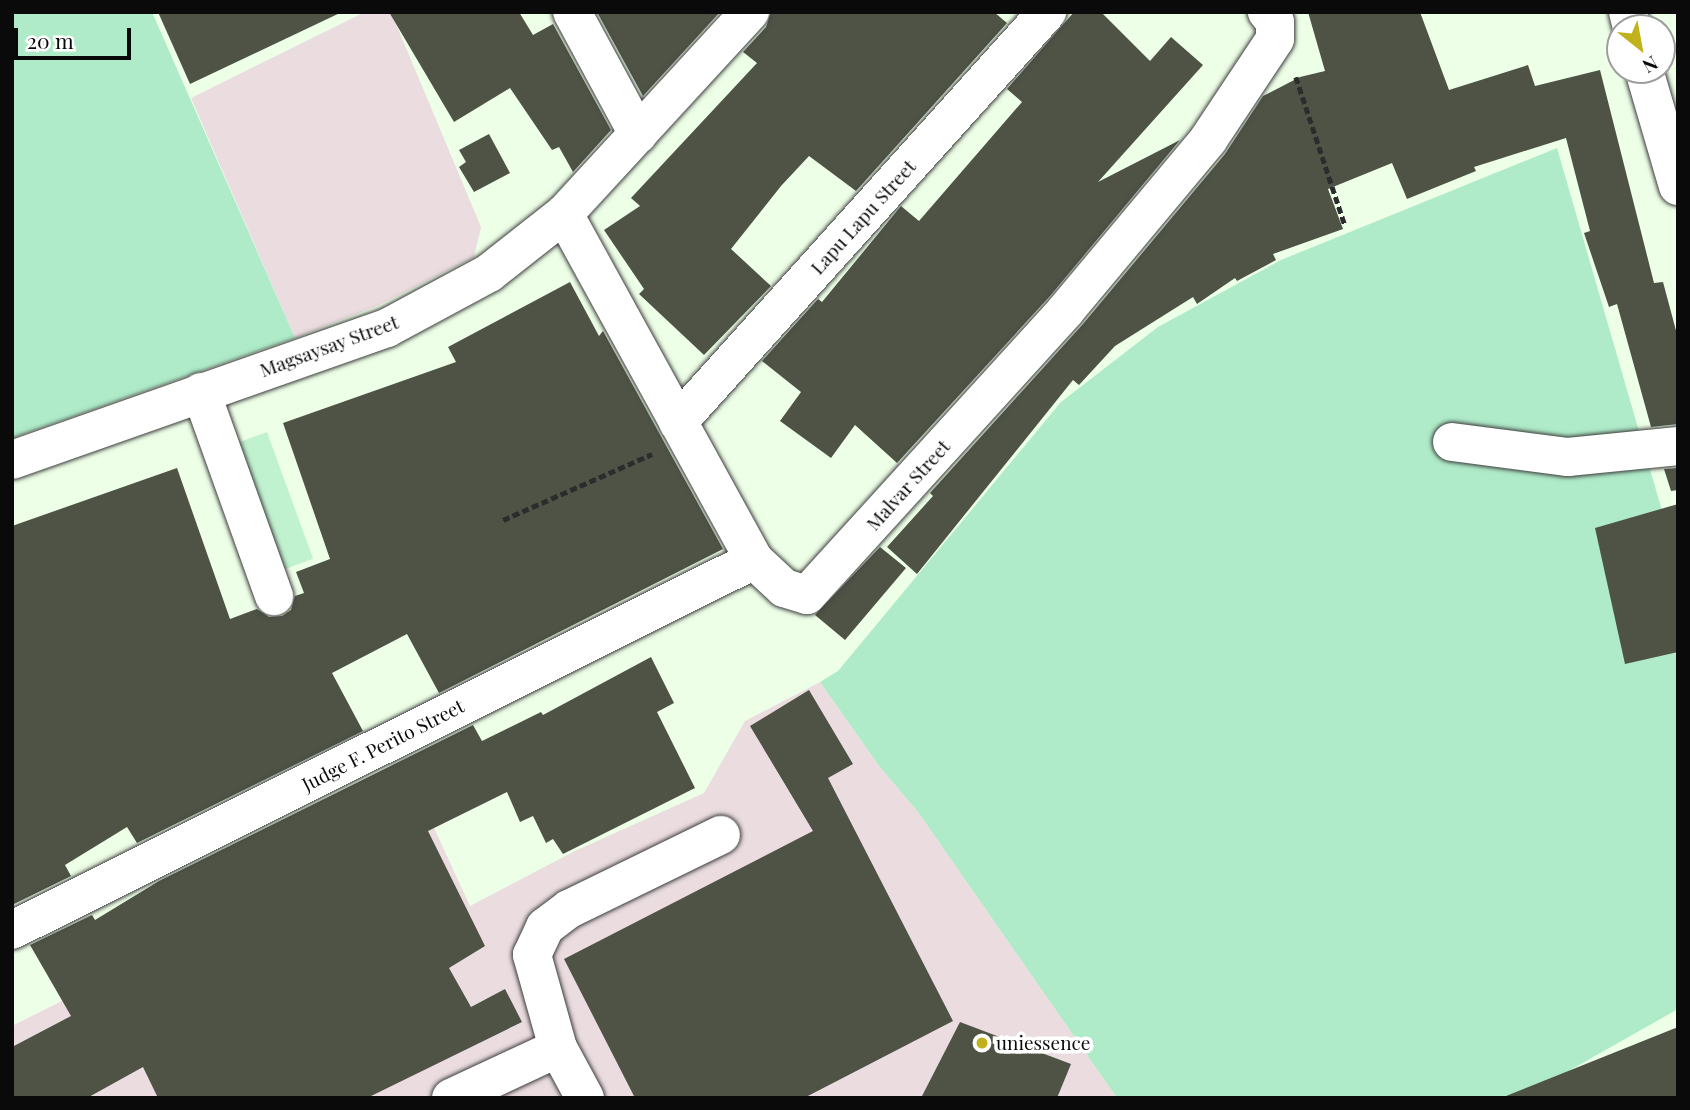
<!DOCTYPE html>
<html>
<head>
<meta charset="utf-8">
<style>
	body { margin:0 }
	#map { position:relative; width:1690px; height:1110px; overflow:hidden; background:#edffe7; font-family:"Playfair Display",serif }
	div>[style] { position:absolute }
	.industrial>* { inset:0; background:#eadcdf }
	.green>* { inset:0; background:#afebc9 }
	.pitch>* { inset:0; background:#c1f2cf; transform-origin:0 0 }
	.building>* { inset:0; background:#4e5346 }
	.path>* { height:4.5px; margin-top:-2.25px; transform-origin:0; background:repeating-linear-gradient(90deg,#2c2c2c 0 7px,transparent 0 10.5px) }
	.roads { filter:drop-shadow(0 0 2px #3d3d3d) drop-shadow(0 0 2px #3d3d3d) }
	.minor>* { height:38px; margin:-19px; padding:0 19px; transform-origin:19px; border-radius:19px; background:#fff }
	.dots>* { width:19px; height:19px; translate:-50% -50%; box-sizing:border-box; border:4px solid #fff; border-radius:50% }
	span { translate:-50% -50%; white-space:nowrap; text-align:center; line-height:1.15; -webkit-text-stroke:7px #fff; paint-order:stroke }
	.street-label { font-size:19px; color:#0a0a0a }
	.poi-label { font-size:19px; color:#0a0a0a }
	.left { translate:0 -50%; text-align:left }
	.frame { position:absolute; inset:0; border:14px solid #0a0a0a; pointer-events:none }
	.north { position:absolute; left:1606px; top:14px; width:70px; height:70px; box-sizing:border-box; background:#fff; border:2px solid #9d9d9d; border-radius:50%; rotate:149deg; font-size:19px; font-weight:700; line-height:28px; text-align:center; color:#0a0a0a }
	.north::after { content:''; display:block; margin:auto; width:24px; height:32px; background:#c1b11a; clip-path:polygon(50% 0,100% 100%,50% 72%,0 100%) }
	.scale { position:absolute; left:14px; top:28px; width:117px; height:32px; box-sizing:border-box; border:4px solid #0a0a0a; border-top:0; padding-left:9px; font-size:21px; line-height:24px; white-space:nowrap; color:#0a0a0a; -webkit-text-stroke:5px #fff; paint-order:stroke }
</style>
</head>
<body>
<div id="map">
	<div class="industrial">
		<div style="clip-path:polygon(365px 12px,391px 12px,481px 227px,474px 257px,377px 306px,295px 338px,191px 98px)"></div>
		<div style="clip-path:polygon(820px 682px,879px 766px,918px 812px,1117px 1098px,12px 1098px,12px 1026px,429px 817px,470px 906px,575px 851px,704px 793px,745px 721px)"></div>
	</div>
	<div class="green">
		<div style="clip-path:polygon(12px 12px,152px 12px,295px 338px,12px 438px)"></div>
		<div style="clip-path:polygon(1557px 148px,1678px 566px,1678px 1009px,1521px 1098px,1117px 1098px,918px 812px,879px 766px,820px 682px,838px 671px,1061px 402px,1158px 327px,1281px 260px)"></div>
	</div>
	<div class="pitch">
		<div style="left:267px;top:432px;width:135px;height:64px;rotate:70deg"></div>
	</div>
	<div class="building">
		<div style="clip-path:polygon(158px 12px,342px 12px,190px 84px)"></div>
		<div style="clip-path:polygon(389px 12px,519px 12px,533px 35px,553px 24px,611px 130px,573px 172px,559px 147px,552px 150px,510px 88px,454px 122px)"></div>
		<div style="clip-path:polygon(597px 12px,720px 12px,643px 96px)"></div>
		<div style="clip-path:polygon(771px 12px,994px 12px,1007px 23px,856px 191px,809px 156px,781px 186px,731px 249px,771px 286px,704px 355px,639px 294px,644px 289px,604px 230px,640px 206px,631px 198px,757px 63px,743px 52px,766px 27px)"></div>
		<div style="clip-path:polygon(1074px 12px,1101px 12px,1150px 61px,1171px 37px,1203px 65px,1098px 182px,1180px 140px,1050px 296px,897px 463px,855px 425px,831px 458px,780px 421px,801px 392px,762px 361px,818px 299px,822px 302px,901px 206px,919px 221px,1022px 102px,1007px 89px)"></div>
		<div style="clip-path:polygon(1308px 12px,1420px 12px,1449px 90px,1528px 65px,1535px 86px,1600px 70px,1654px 283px,1663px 282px,1678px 338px,1678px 424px,1651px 427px,1617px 304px,1609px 307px,1584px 233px,1590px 231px,1566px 138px,1474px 167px,1476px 171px,1407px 199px,1392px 163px,1328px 189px,1343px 229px,1273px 254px,1276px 260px,1237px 281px,1235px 278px,1197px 304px,1193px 297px,1115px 346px,1079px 385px,1073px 380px,917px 574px,887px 547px,933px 496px,930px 493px,1083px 324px,1225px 154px,1263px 96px,1300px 77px,1325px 71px)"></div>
		<div style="clip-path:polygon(489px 134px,510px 173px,474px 192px,459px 167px,466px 162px,459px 150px)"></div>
		<div style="clip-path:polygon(570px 282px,599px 336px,603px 331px,723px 549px,439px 693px,407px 634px,332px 673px,363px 731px,137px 843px,127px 827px,65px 865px,71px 876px,12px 905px,12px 526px,177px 468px,230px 619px,257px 609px,269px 617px,282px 616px,291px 610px,295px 596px,304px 593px,296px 572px,330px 559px,283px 423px,456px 362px,448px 347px)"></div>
		<div style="clip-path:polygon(1678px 468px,1678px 490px,1671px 491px,1664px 469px)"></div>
		<div style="clip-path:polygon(1678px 504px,1678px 652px,1625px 664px,1595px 528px)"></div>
		<div style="clip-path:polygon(880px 547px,906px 568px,845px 640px,815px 615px)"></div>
		<div style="clip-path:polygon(651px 657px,674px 703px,657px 712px,695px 788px,563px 854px,553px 839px,546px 843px,533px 816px,520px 822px,507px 792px,428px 831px,485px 946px,449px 968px,471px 1007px,505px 989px,522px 1022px,367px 1098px,158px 1098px,143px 1067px,87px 1098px,12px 1098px,12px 1047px,71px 1016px,30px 945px,92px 915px,95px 920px,159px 881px,473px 725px,482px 741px,541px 712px,543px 715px)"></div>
		<div style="clip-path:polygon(809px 690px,853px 764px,828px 778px,953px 1021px,804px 1098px,635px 1098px,564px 959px,813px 831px,750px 726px)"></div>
		<div style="clip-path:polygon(960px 1022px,1071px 1064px,1057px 1098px,921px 1098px)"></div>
		<div style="clip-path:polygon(1678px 1027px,1678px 1098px,1506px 1098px,1506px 1096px)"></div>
	</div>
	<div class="path">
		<div style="left:1296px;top:77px;width:156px;rotate:71.7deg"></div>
		<div style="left:503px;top:520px;width:163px;rotate:-23.9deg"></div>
	</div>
	<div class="roads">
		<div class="minor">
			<div style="left:572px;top:12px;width:139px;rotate:61.6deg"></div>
			<div style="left:1628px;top:12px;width:16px;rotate:76deg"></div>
			<div style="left:1644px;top:70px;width:121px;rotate:73.7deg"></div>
			<div style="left:564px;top:214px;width:395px;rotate:61.2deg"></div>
			<div style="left:754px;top:560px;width:41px;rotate:43deg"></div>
			<div style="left:784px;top:588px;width:24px;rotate:17deg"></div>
			<div style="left:807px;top:595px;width:385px;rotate:-47.7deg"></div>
			<div style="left:1066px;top:310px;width:222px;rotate:-50.1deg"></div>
			<div style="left:1208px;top:140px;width:121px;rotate:-56.4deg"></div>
			<div style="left:1275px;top:39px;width:17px;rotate:-90deg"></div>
			<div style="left:1275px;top:22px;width:13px;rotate:-129deg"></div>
			<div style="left:201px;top:392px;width:217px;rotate:70.3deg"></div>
			<div style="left:678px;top:422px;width:552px;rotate:-48.01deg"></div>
			<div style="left:1452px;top:442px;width:117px;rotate:7.4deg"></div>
			<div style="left:1568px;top:457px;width:111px;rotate:-5.7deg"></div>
			<div style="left:12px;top:460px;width:398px;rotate:-19.4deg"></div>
			<div style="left:387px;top:328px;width:116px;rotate:-28.3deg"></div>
			<div style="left:489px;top:273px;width:95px;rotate:-38.2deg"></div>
			<div style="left:564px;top:214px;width:275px;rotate:-47.4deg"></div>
			<div style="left:12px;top:930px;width:829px;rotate:-26.5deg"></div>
			<div style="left:451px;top:1098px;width:118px;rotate:-25deg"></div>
			<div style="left:585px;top:1098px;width:57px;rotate:-118.4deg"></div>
			<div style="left:558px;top:1048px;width:97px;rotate:-105.6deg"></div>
			<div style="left:532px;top:955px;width:31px;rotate:-65deg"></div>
			<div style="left:545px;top:927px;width:30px;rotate:-37deg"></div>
			<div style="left:569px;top:909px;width:169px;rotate:-26deg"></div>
		</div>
	</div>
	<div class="dots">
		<div style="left:982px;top:1043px;background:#c1b11a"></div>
	</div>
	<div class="street-label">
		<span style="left:863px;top:217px;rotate:-48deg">Lapu Lapu Street</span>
		<span style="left:329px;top:346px;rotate:-20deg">Magsaysay Street</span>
		<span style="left:908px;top:485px;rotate:-48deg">Malvar Street</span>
		<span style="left:383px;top:745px;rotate:-27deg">Judge F. Perito Street</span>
	</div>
	<div class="poi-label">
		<span class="left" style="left:996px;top:1043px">uniessence</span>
	</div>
	<div class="frame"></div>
	<div class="north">N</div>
	<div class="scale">20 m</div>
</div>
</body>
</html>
